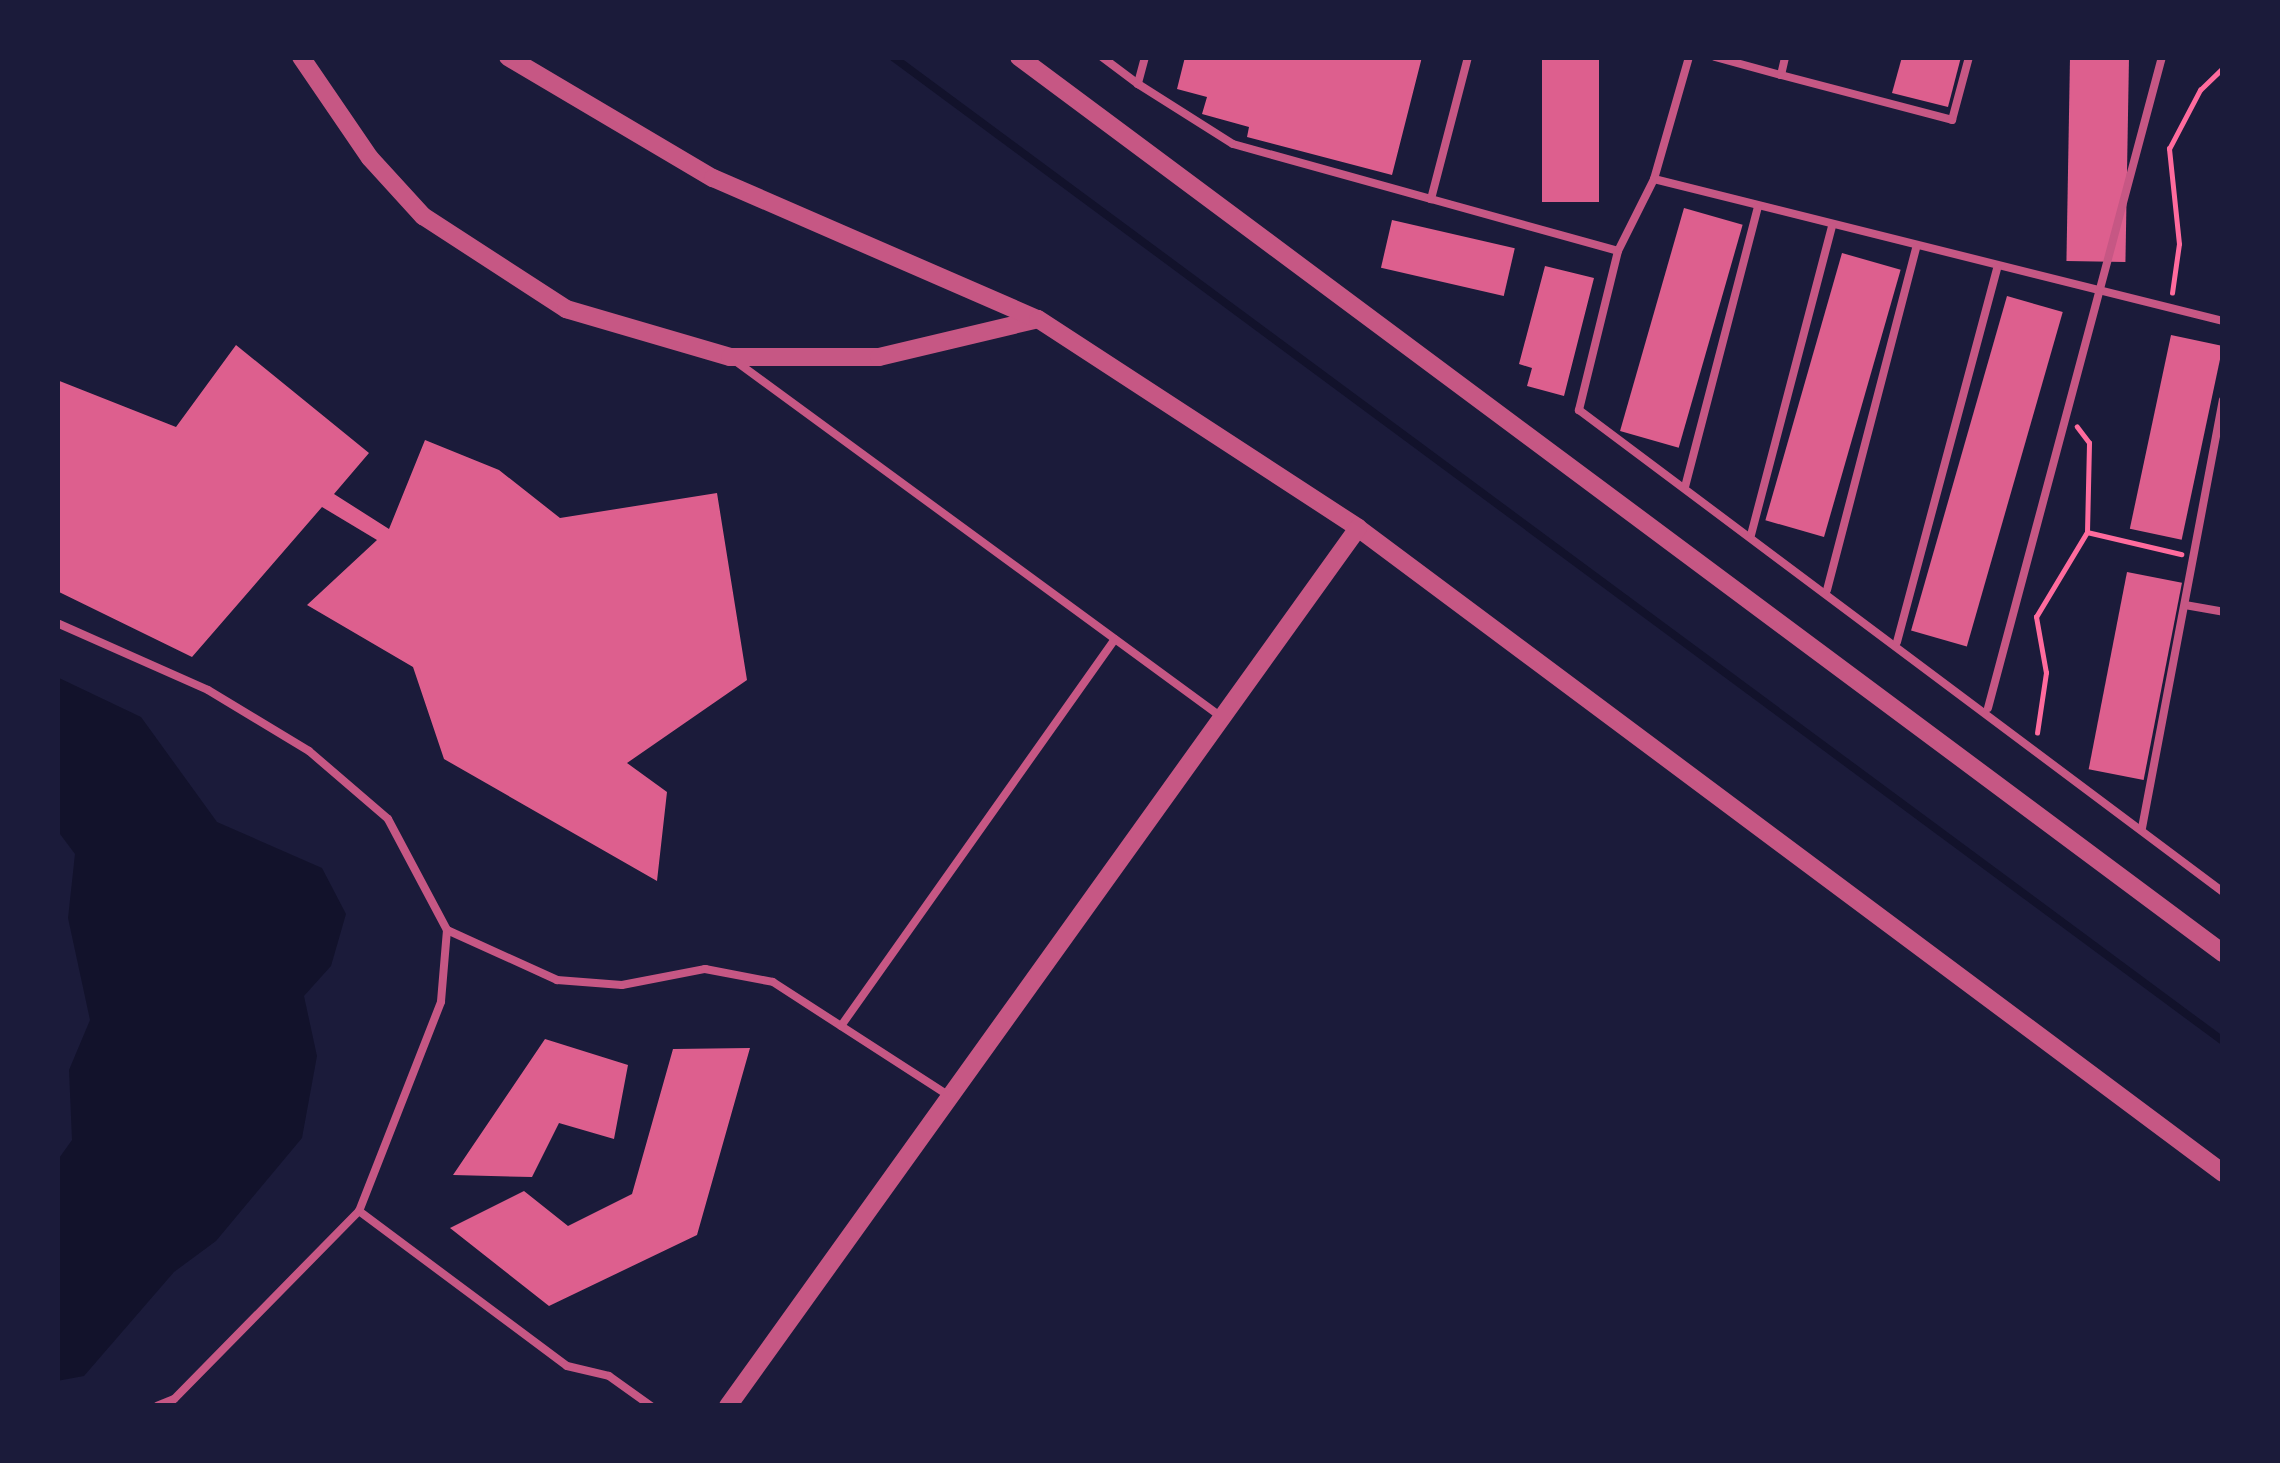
<!DOCTYPE html>
<html>
<head>
<meta charset="utf-8">
<style>
	body { margin:0 }
	#map { position:relative; width:2280px; height:1463px; overflow:hidden; background:#1b1b3a; font-family:Bitter,serif }
	div>[style] { position:absolute }
	.water>* { inset:0; background:#12122b }
	.stream>* { height:8px; margin:-4px; padding:0 4px; transform-origin:4px; border-radius:4px; background:#12122b }
	.building>* { inset:0; background:#dd5f8e; transform-origin:0 0 }
	.path>* { height:4.5px; margin:-2.25px; padding:0 2.25px; transform-origin:2.25px; border-radius:2.25px; background:#ff6b9d }
	.service>* { height:8px; margin:-4px; padding:0 4px; transform-origin:4px; border-radius:4px; background:#c65784 }
	.tertiary>* { height:18px; margin:-9px; padding:0 9px; transform-origin:9px; border-radius:9px; background:#c65784 }
	span { translate:-50% -50%; white-space:nowrap; text-align:center; line-height:1.15; -webkit-text-stroke:9px #1b1b3a; paint-order:stroke }
	.frame { position:absolute; inset:0; border:60px solid #1b1b3a; pointer-events:none }
</style>
</head>
<body>
<div id="map">
	<div class="water">
		<div style="clip-path:polygon(57px 677px,141px 717px,217px 822px,322px 868px,346px 914px,331px 966px,304px 996px,317px 1056px,302px 1138px,216px 1241px,174px 1272px,84px 1376px,57px 1381px,57px 1161px,72px 1140px,69px 1070px,90px 1020px,68px 918px,75px 854px,57px 830px)"></div>
	</div>
	<div class="stream">
		<div style="left:893px;top:57px;width:1654px;rotate:36.5deg"></div>
	</div>
	<div class="building">
		<div style="clip-path:polygon(1185px 57px,1422px 57px,1392px 175px,1247px 137px,1249px 127px,1202px 114px,1207px 97px,1177px 89px)"></div>
		<div style="left:1542px;top:57px;width:57px;height:145px"></div>
		<div style="clip-path:polygon(1902px 57px,1961px 57px,1948px 107px,1892px 93px)"></div>
		<div style="left:2070px;top:57px;width:59px;height:204px;rotate:1deg"></div>
		<div style="left:1684px;top:208px;width:61px;height:232px;rotate:16deg"></div>
		<div style="left:1392px;top:220px;width:126px;height:49px;rotate:13deg"></div>
		<div style="left:1842px;top:253px;width:61px;height:278px;rotate:16deg"></div>
		<div style="clip-path:polygon(1545px 266px,1594px 278px,1564px 396px,1527px 386px,1532px 368px,1519px 364px)"></div>
		<div style="left:2007px;top:296px;width:58px;height:348px;rotate:16deg"></div>
		<div style="left:2171px;top:335px;width:53px;height:198px;rotate:12deg"></div>
		<div style="clip-path:polygon(236px 345px,369px 453px,334px 494px,389px 529px,425px 440px,499px 470px,560px 518px,717px 493px,747px 680px,627px 763px,667px 792px,657px 881px,444px 759px,413px 667px,307px 605px,377px 540px,322px 507px,192px 657px,57px 591px,57px 380px,176px 427px)"></div>
		<div style="left:2127px;top:572px;width:56px;height:201px;rotate:11deg"></div>
		<div style="clip-path:polygon(545px 1039px,628px 1065px,614px 1139px,559px 1123px,532px 1177px,453px 1175px)"></div>
		<div style="clip-path:polygon(750px 1048px,697px 1235px,549px 1306px,450px 1228px,524px 1191px,568px 1226px,632px 1194px,673px 1049px)"></div>
	</div>
	<div class="path">
		<div style="left:2172px;top:293px;width:49px;rotate:-81.9deg"></div>
		<div style="left:2179px;top:244px;width:96px;rotate:-96deg"></div>
		<div style="left:2169px;top:149px;width:67px;rotate:-62.3deg"></div>
		<div style="left:2200px;top:90px;width:32px;rotate:-44deg"></div>
		<div style="left:2087px;top:532px;width:97px;rotate:13.2deg"></div>
		<div style="left:2037px;top:733px;width:61px;rotate:-81.5deg"></div>
		<div style="left:2046px;top:673px;width:57px;rotate:-100.1deg"></div>
		<div style="left:2036px;top:617px;width:99px;rotate:-59deg"></div>
		<div style="left:2087px;top:532px;width:89px;rotate:-88.7deg"></div>
		<div style="left:2089px;top:443px;width:20px;rotate:-127deg"></div>
	</div>
	<div class="service">
		<div style="left:1102px;top:57px;width:45px;rotate:36.9deg"></div>
		<div style="left:1145px;top:57px;width:28px;rotate:105deg"></div>
		<div style="left:1138px;top:84px;width:112px;rotate:32.3deg"></div>
		<div style="left:1233px;top:144px;width:205px;rotate:15.5deg"></div>
		<div style="left:1468px;top:57px;width:147px;rotate:104.6deg"></div>
		<div style="left:1431px;top:199px;width:194px;rotate:15.5deg"></div>
		<div style="left:1618px;top:251px;width:80px;rotate:-63.4deg"></div>
		<div style="left:1689px;top:57px;width:127px;rotate:106deg"></div>
		<div style="left:1654px;top:179px;width:586px;rotate:14.01deg"></div>
		<div style="left:1715px;top:57px;width:68px;rotate:15.3deg"></div>
		<div style="left:1781px;top:75px;width:18px;rotate:-77deg"></div>
		<div style="left:1781px;top:75px;width:177px;rotate:14.7deg"></div>
		<div style="left:1952px;top:120px;width:65px;rotate:-74.9deg"></div>
		<div style="left:1618px;top:251px;width:164px;rotate:103.8deg"></div>
		<div style="left:1579px;top:410px;width:804px;rotate:36.81deg"></div>
		<div style="left:734px;top:360px;width:602px;rotate:36.22deg"></div>
		<div style="left:1685px;top:487px;width:290px;rotate:-75.4deg"></div>
		<div style="left:1751px;top:535px;width:319px;rotate:-75.3deg"></div>
		<div style="left:1827px;top:590px;width:353px;rotate:-75.4deg"></div>
		<div style="left:2185px;top:605px;width:39px;rotate:10deg"></div>
		<div style="left:57px;top:623px;width:165px;rotate:23.9deg"></div>
		<div style="left:208px;top:690px;width:118px;rotate:31.1deg"></div>
		<div style="left:309px;top:751px;width:104px;rotate:40.7deg"></div>
		<div style="left:388px;top:819px;width:126px;rotate:62deg"></div>
		<div style="left:447px;top:930px;width:72px;rotate:94.8deg"></div>
		<div style="left:441px;top:1002px;width:225px;rotate:111.4deg"></div>
		<div style="left:359px;top:1211px;width:264px;rotate:134.5deg"></div>
		<div style="left:174px;top:1399px;width:18px;rotate:158deg"></div>
		<div style="left:1897px;top:642px;width:386px;rotate:-75deg"></div>
		<div style="left:1988px;top:708px;width:674px;rotate:-75.04deg"></div>
		<div style="left:2142px;top:828px;width:435px;rotate:-79.3deg"></div>
		<div style="left:447px;top:930px;width:121px;rotate:24.4deg"></div>
		<div style="left:557px;top:980px;width:65px;rotate:4.4deg"></div>
		<div style="left:622px;top:985px;width:85px;rotate:-10.9deg"></div>
		<div style="left:705px;top:969px;width:69px;rotate:10.8deg"></div>
		<div style="left:773px;top:982px;width:208px;rotate:32.9deg"></div>
		<div style="left:841px;top:1026px;width:474px;rotate:-54.7deg"></div>
		<div style="left:359px;top:1211px;width:259px;rotate:36.7deg"></div>
		<div style="left:567px;top:1366px;width:43px;rotate:13.4deg"></div>
		<div style="left:609px;top:1376px;width:52px;rotate:35.5deg"></div>
	</div>
	<div class="tertiary">
		<div style="left:301px;top:57px;width:122px;rotate:55.7deg"></div>
		<div style="left:370px;top:158px;width:79px;rotate:47.6deg"></div>
		<div style="left:423px;top:216px;width:171px;rotate:33deg"></div>
		<div style="left:566px;top:309px;width:171px;rotate:16.3deg"></div>
		<div style="left:730px;top:357px;width:149px"></div>
		<div style="left:879px;top:357px;width:163px;rotate:-13.4deg"></div>
		<div style="left:508px;top:57px;width:238px;rotate:30.6deg"></div>
		<div style="left:713px;top:178px;width:354px;rotate:23.5deg"></div>
		<div style="left:1038px;top:319px;width:382px;rotate:33.1deg"></div>
		<div style="left:1358px;top:528px;width:1079px;rotate:36.71deg"></div>
		<div style="left:1019px;top:57px;width:1501px;rotate:36.66deg"></div>
		<div style="left:728px;top:1406px;width:1081px;rotate:-54.34deg"></div>
	</div>
	<div class="frame"></div>
</div>
</body>
</html>
